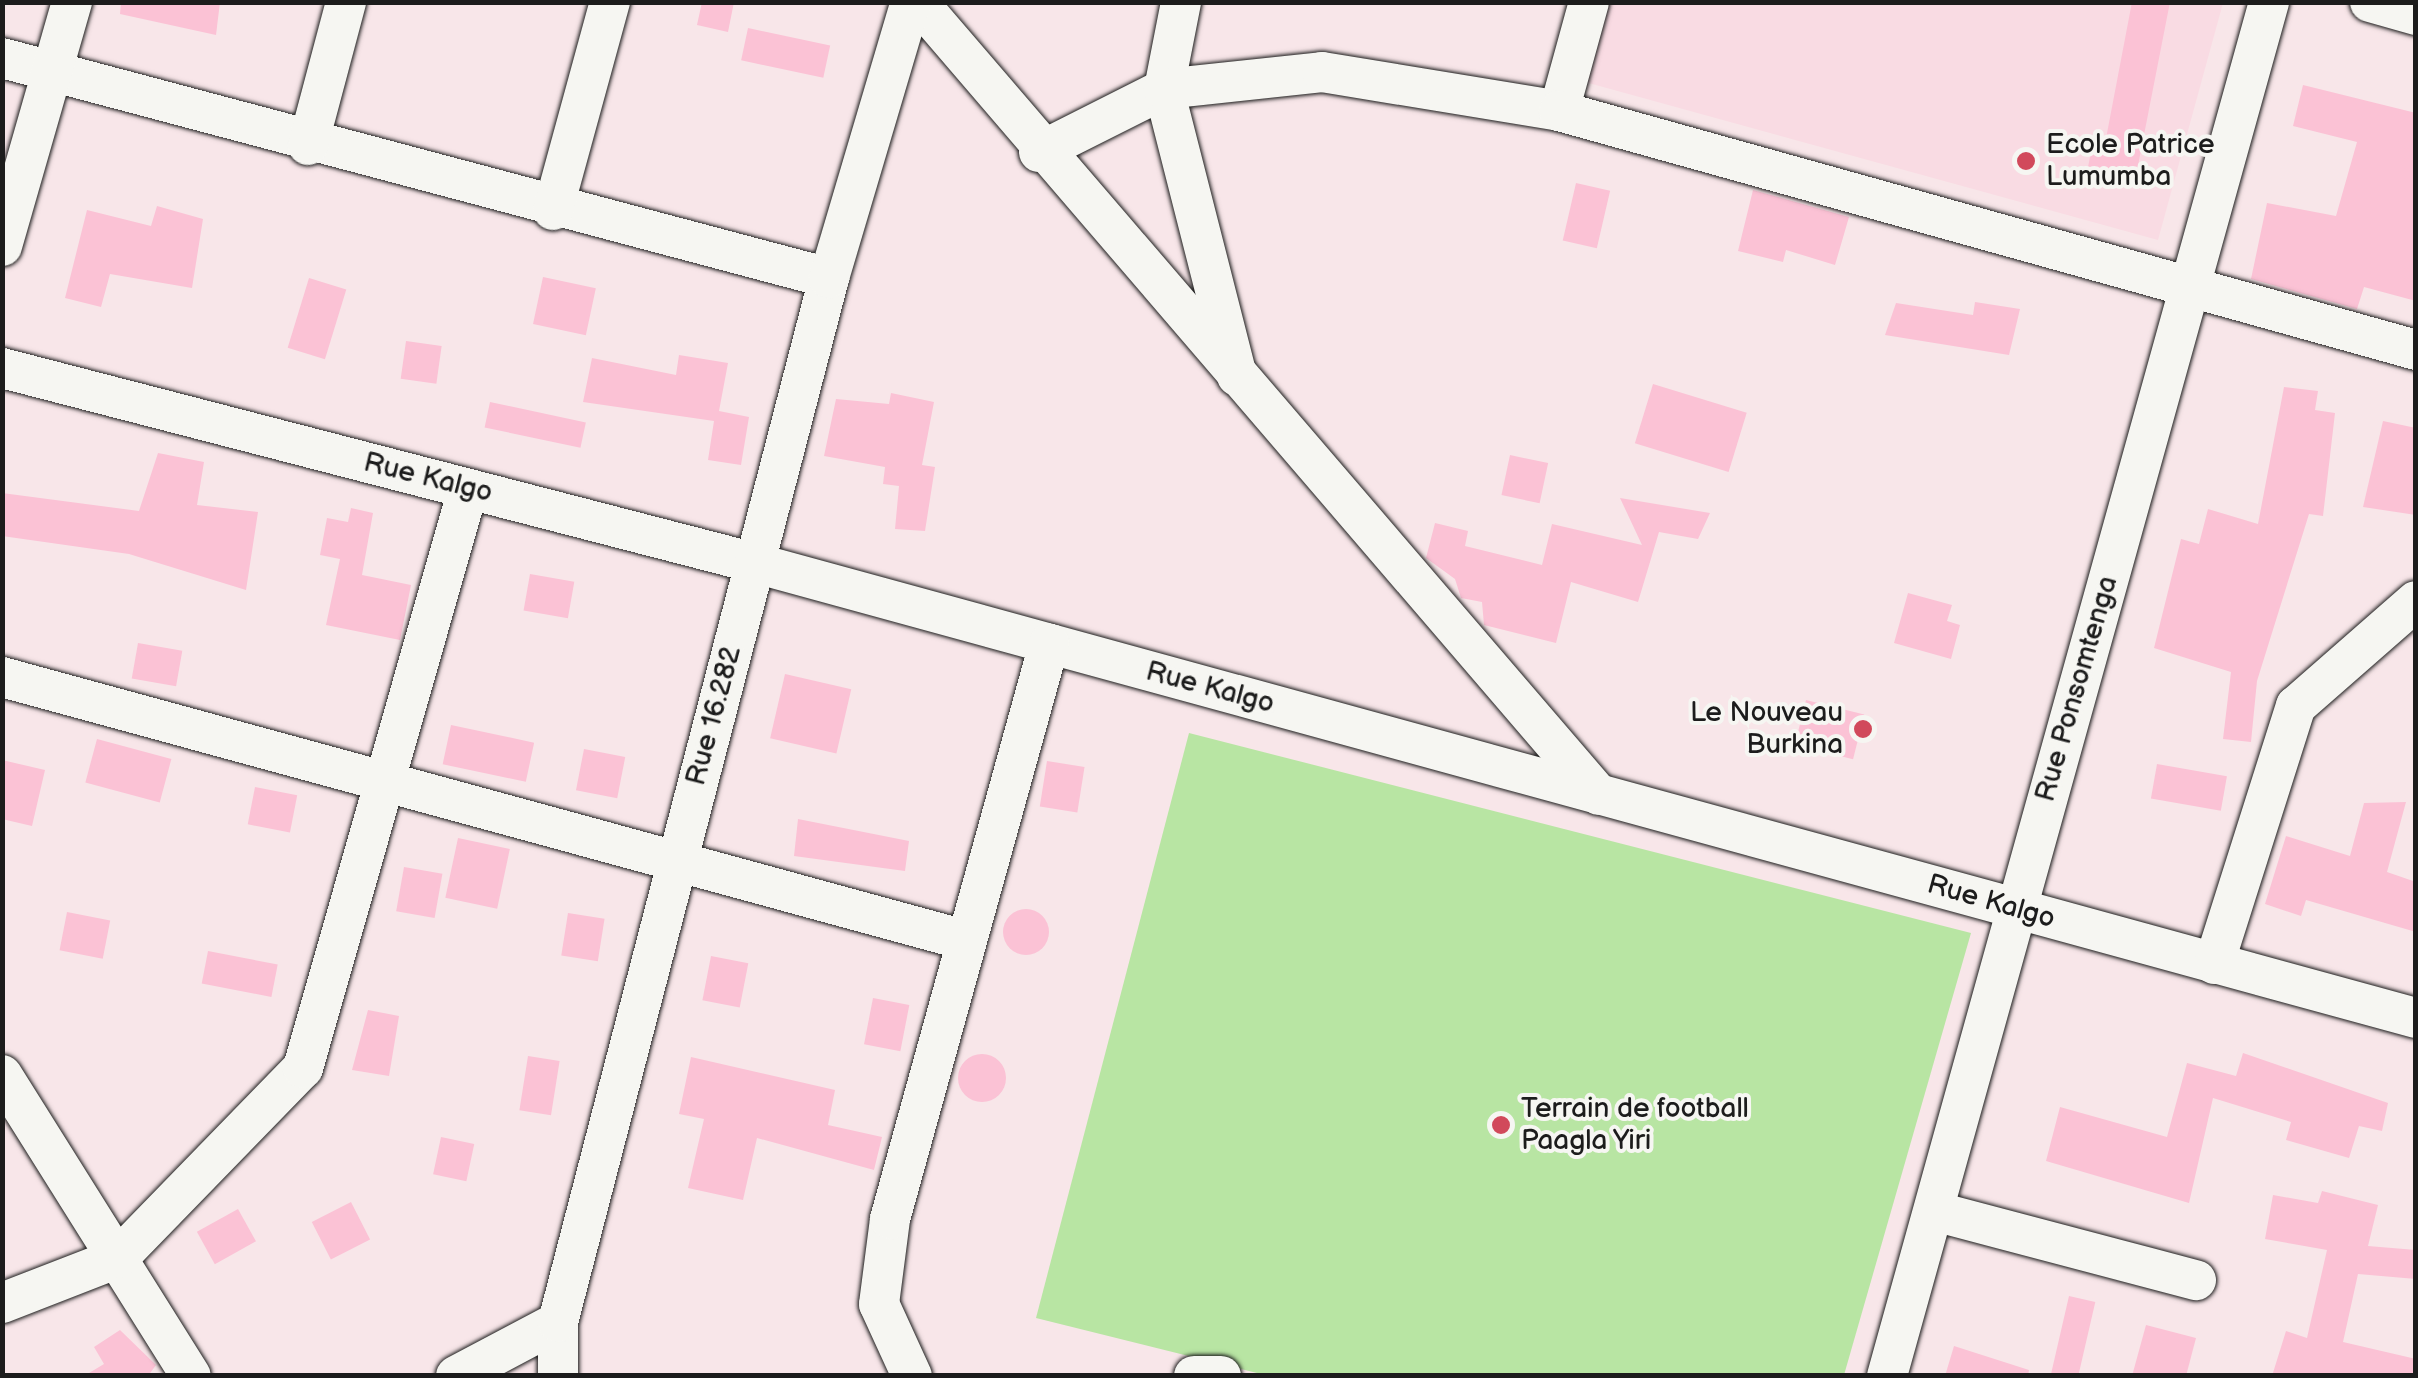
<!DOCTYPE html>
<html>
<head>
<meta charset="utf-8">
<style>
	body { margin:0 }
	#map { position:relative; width:2418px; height:1378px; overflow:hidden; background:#f8e6e9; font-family:"Balsamiq Sans",sans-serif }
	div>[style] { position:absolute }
	.built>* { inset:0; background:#f9dbe3 }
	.green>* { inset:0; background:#b8e5a3 }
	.building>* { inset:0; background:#fbc2d5; transform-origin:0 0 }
	.round { border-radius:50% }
	.roads { filter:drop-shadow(0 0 2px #1c1c1c) drop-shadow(0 0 2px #1c1c1c) }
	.minor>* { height:40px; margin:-20px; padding:0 20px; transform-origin:20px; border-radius:20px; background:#f6f6f2 }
	.dots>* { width:28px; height:28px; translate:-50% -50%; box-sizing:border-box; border:5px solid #f6f6f2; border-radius:50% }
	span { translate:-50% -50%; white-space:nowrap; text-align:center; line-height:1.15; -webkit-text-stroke:8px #f6f6f2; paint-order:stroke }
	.poi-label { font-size:28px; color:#1c1c1c }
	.left { translate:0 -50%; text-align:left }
	.right { translate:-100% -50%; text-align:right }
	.street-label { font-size:28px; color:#1c1c1c }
	.frame { position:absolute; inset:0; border:5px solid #1c1c1c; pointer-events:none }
</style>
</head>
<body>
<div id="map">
	<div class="built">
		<div style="clip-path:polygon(1606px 3px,2223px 3px,2158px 240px,1585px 82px)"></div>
	</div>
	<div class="green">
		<div style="clip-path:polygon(1189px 733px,1971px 933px,1844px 1375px,1265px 1375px,1036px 1318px)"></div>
	</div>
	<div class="building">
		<div style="clip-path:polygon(121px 2px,220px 2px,216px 35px,120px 14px)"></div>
		<div style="clip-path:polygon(702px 2px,734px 2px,728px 32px,697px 25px)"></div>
		<div style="clip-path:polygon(2132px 2px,2170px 2px,2134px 186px,2086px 177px,2092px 147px,2104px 149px)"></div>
		<div style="left:748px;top:28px;width:84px;height:33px;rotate:12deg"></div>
		<div style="clip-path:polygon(2303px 85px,2416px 113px,2416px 301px,2364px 287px,2357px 309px,2251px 279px,2267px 203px,2336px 216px,2357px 142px,2293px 126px)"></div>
		<div style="left:1576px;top:183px;width:35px;height:59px;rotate:13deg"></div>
		<div style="clip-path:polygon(1753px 190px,1849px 217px,1835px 265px,1786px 250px,1783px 262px,1738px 251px)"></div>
		<div style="clip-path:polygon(157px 206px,203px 219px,192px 288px,110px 274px,101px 307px,65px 298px,87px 210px,151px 226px)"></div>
		<div style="left:543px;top:277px;width:54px;height:48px;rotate:12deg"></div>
		<div style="left:309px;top:278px;width:39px;height:73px;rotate:17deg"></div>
		<div style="clip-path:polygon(1975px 302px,2020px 309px,2009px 355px,1885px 335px,1896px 303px,1973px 315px)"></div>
		<div style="left:406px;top:341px;width:36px;height:38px;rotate:8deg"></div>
		<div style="clip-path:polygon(679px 355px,728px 363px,719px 411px,749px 417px,741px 465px,708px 460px,714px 421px,583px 402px,592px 358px,676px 375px)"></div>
		<div style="left:1653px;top:384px;width:98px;height:62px;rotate:17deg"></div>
		<div style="clip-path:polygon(2284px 387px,2318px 391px,2315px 410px,2335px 413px,2323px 516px,2309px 514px,2257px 681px,2251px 742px,2223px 739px,2231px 672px,2154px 648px,2181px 539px,2199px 544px,2208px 509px,2258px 524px)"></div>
		<div style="clip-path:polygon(891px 393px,934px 402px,922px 465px,935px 467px,925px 531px,895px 529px,899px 486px,883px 484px,885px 467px,824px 456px,836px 399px,889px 404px)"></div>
		<div style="left:490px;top:402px;width:98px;height:26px;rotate:12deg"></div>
		<div style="clip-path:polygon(2383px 421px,2416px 428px,2416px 515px,2363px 507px)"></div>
		<div style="clip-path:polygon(158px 453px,204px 462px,197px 505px,258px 512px,246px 590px,129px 554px,2px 536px,2px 493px,139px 511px)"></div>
		<div style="left:1510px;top:455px;width:39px;height:41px;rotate:12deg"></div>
		<div style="clip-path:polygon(1620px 498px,1710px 513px,1698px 539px,1659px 532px,1638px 602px,1571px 582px,1556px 643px,1484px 625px,1482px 602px,1461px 598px,1455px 579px,1426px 558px,1435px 523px,1468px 531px,1465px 546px,1542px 565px,1552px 524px,1642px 545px)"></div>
		<div style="clip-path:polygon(351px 508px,373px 513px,362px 575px,411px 585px,400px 640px,326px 625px,340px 559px,320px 555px,327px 518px,348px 522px)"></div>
		<div style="left:530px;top:574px;width:45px;height:37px;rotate:10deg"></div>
		<div style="clip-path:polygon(1908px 593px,1952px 605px,1947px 621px,1960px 625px,1951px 659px,1894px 643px)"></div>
		<div style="left:138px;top:643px;width:45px;height:36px;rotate:10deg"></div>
		<div style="left:785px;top:674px;width:68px;height:66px;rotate:13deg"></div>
		<div style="left:1806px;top:700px;width:60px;height:46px;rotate:14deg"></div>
		<div style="left:451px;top:725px;width:85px;height:40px;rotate:12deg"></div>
		<div style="left:97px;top:739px;width:77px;height:45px;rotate:15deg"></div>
		<div style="left:584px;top:749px;width:42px;height:42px;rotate:11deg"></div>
		<div style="clip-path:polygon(2px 760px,45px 770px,32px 826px,2px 819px)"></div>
		<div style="left:1047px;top:761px;width:38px;height:46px;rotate:9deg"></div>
		<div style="left:2157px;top:764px;width:71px;height:35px;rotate:10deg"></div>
		<div style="left:255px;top:787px;width:43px;height:38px;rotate:11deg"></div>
		<div style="clip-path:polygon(2406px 802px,2387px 872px,2416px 882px,2416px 932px,2306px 900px,2301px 916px,2265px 904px,2286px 836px,2350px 856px,2364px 803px)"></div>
		<div style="clip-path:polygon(798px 819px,909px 841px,905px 871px,794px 856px)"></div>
		<div style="left:458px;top:838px;width:53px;height:61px;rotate:12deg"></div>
		<div style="left:404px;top:867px;width:39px;height:45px;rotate:10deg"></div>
		<div class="round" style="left:1003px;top:909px;width:46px;height:46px"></div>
		<div style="left:67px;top:912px;width:44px;height:39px;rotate:11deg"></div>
		<div style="left:568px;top:913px;width:37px;height:43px;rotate:9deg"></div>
		<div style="left:208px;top:951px;width:71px;height:33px;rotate:11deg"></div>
		<div style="left:711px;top:956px;width:38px;height:45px;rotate:11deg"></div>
		<div style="left:873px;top:998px;width:37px;height:47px;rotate:11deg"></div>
		<div style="clip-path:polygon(368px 1010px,399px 1016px,389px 1076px,352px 1070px)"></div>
		<div style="clip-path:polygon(2243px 1053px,2388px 1103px,2382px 1131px,2359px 1126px,2349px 1158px,2286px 1140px,2291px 1122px,2213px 1098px,2189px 1203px,2046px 1161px,2060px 1107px,2167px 1137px,2187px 1063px,2236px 1076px)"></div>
		<div class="round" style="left:958px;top:1054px;width:48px;height:48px"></div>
		<div style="left:528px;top:1056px;width:32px;height:55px;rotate:9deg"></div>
		<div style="clip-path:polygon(691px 1057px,835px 1090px,828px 1125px,882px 1137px,874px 1170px,757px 1138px,743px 1200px,688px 1188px,704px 1119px,679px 1114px)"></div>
		<div style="left:441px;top:1137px;width:34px;height:38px;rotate:12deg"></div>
		<div style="clip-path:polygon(2322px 1191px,2378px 1205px,2368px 1246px,2416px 1250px,2416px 1279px,2358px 1274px,2343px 1342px,2416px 1359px,2416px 1376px,2272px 1376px,2286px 1331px,2307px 1338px,2327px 1250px,2265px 1239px,2273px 1195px,2318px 1203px)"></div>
		<div style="left:351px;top:1202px;width:42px;height:44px;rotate:63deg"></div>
		<div style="left:238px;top:1209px;width:37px;height:47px;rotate:61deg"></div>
		<div style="left:2069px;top:1296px;width:27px;height:82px;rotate:13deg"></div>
		<div style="clip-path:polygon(2146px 1325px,2196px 1338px,2186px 1376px,2132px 1376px)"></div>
		<div style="clip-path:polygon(120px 1330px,156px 1365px,148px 1376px,84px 1376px,104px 1364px,94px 1347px)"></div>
		<div style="clip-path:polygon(1954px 1346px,2029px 1370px,2028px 1376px,1945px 1376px)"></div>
	</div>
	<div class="roads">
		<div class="minor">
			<div style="left:918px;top:2px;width:1045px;rotate:49.35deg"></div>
			<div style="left:2370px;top:2px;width:48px;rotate:15.8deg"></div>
			<div style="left:2px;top:58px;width:856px;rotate:14.9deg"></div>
			<div style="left:1559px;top:111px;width:113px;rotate:-74.6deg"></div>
			<div style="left:308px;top:145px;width:148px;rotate:-75.1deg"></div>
			<div style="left:1039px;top:152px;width:140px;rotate:-26.7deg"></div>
			<div style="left:1164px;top:89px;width:89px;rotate:-78.9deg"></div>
			<div style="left:553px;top:210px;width:216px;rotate:-74.7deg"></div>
			<div style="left:2px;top:246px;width:254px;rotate:-74deg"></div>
			<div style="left:2px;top:368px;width:778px;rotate:14.52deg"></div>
			<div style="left:755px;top:563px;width:1722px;rotate:15.32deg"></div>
			<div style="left:1237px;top:376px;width:296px;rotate:-104.3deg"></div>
			<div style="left:1164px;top:89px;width:159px;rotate:-6.1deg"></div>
			<div style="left:1322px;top:72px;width:240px;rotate:9.3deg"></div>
			<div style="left:1559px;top:111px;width:890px;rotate:15.58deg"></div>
			<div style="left:2px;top:677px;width:998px;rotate:15.28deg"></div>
			<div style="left:2214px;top:964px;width:271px;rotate:-72.4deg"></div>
			<div style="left:2296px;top:706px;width:159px;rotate:-41.2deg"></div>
			<div style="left:2px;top:1075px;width:355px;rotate:57.9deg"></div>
			<div style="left:1934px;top:1211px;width:271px;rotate:14.8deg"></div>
			<div style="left:2px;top:1303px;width:124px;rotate:-21.2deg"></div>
			<div style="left:118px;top:1258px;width:265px;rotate:-45.8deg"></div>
			<div style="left:303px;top:1068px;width:602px;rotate:-74.09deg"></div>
			<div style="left:558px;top:1322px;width:54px;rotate:90deg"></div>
			<div style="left:456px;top:1376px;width:115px;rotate:-27.9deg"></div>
			<div style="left:558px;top:1322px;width:1079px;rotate:-75.45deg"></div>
			<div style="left:829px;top:278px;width:288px;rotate:-73.5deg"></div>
			<div style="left:912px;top:1376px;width:79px;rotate:-114.6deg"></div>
			<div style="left:879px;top:1304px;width:86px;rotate:-82.6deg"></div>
			<div style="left:890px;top:1219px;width:597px;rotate:-74.54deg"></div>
			<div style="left:1194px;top:1376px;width:27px"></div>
			<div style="left:1887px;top:1376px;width:1426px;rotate:-74.46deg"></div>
		</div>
	</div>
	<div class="dots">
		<div style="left:2026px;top:161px;background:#d1495b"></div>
		<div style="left:1863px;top:729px;background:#d1495b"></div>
		<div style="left:1501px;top:1125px;background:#d1495b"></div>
	</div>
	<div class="poi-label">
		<span class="left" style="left:2046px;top:161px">Ecole Patrice<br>Lumumba</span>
		<span class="right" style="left:1843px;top:729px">Le Nouveau<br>Burkina</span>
		<span class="left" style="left:1521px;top:1125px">Terrain de football<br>Paagla Yiri</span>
	</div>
	<div class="street-label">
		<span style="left:428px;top:478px;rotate:14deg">Rue Kalgo</span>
		<span style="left:1210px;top:688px;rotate:15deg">Rue Kalgo</span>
		<span style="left:2077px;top:689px;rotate:-74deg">Rue Ponsomtenga</span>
		<span style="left:714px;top:716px;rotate:-75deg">Rue 16.282</span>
		<span style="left:1991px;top:902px;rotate:16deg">Rue Kalgo</span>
	</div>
	<div class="frame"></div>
</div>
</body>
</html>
